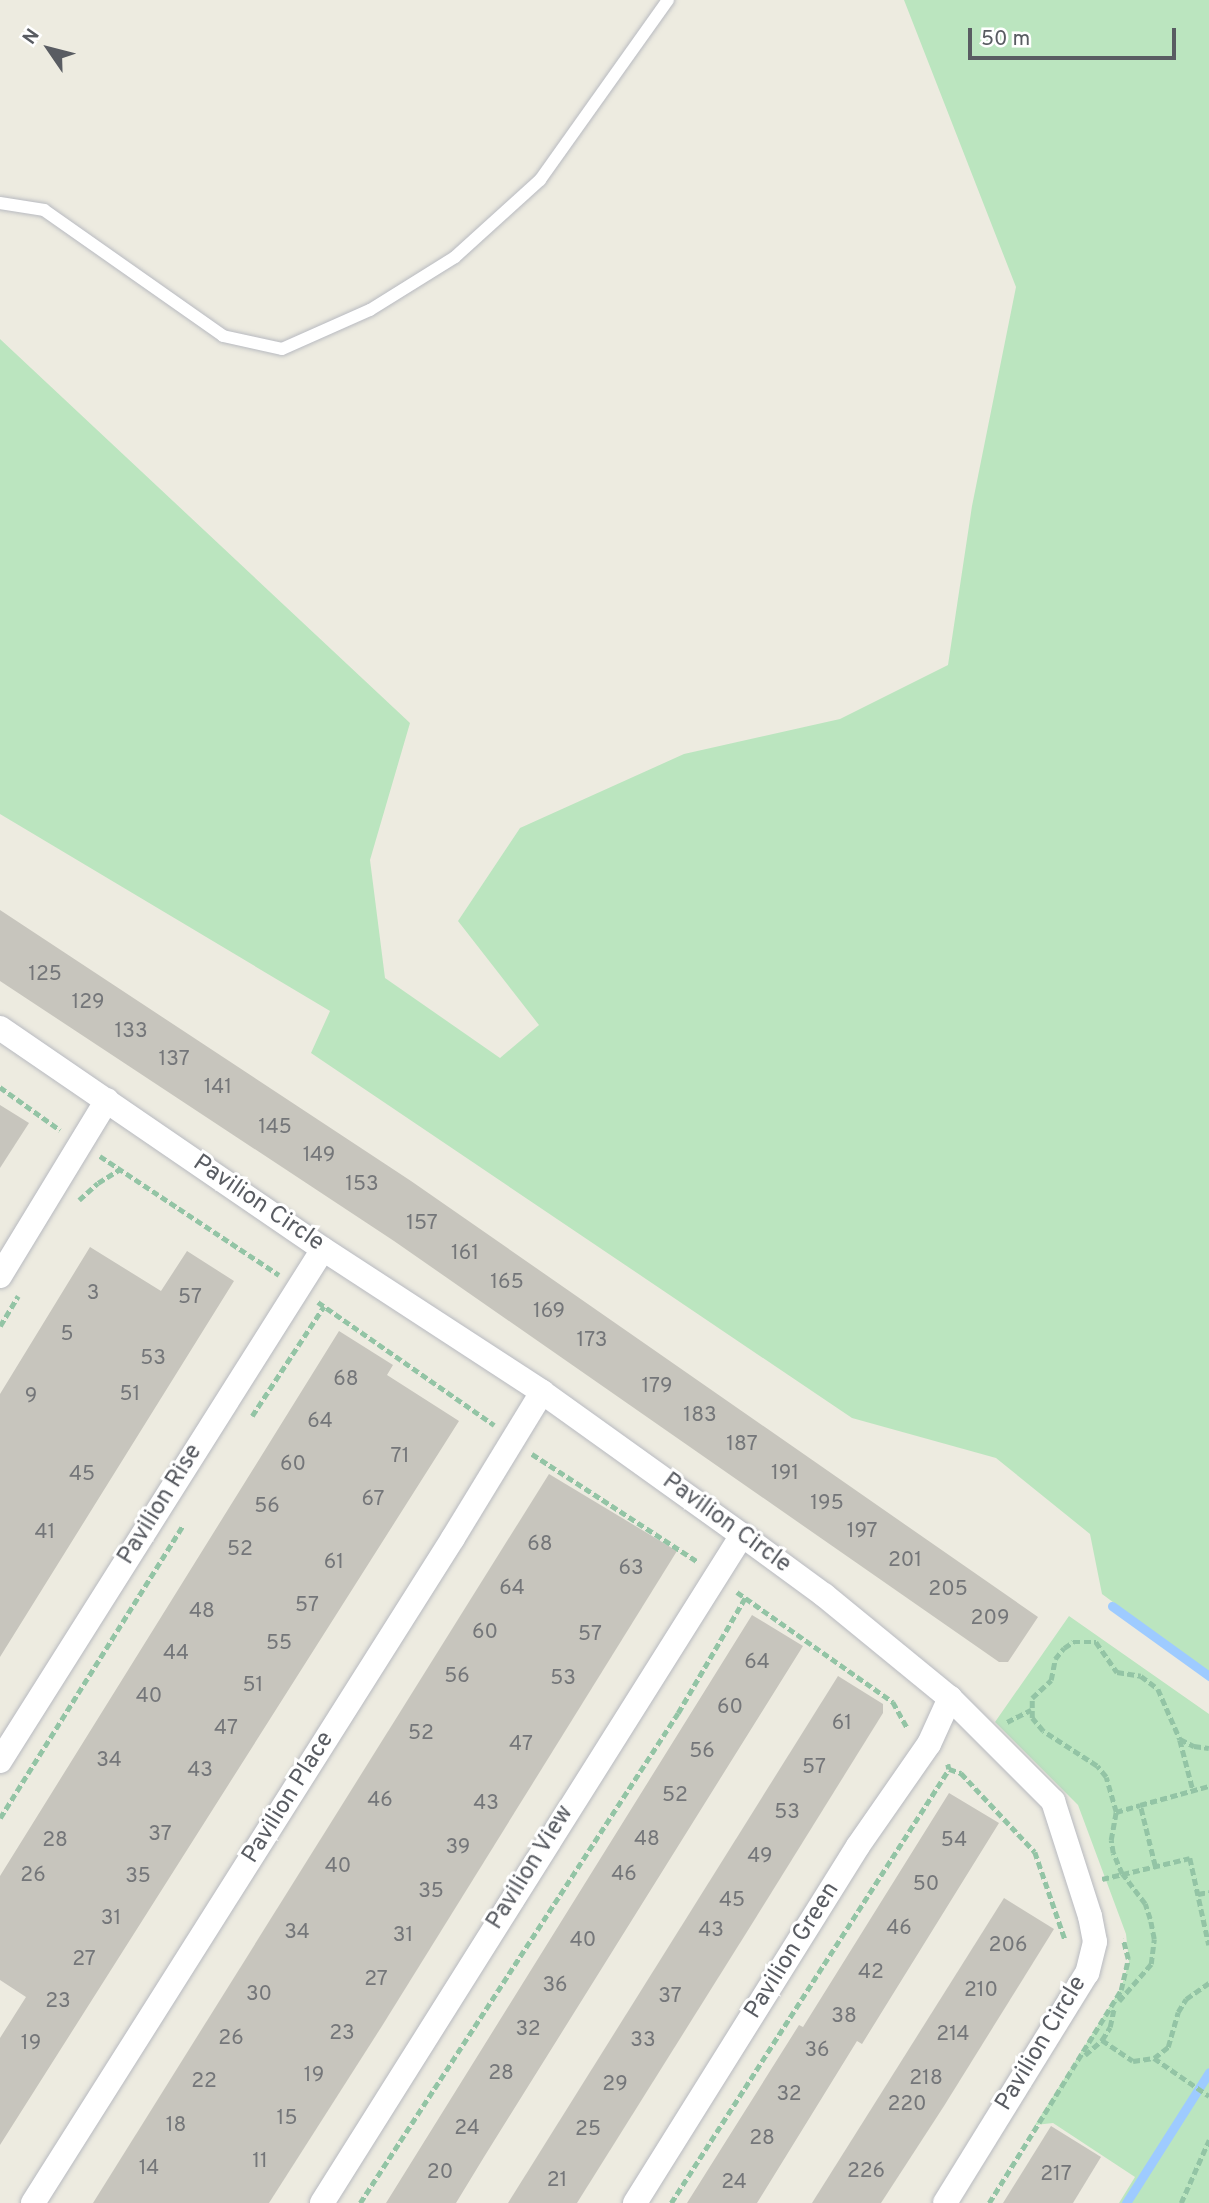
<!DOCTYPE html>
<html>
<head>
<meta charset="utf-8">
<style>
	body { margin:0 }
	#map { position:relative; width:1209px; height:2203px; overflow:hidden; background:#edebe0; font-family:Overpass,sans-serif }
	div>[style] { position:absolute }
	.green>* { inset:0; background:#bbe5bf }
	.stream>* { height:9px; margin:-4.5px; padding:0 4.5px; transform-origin:4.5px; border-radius:4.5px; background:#9ecbff }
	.building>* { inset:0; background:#c7c5bd }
	.path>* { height:4.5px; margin-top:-2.25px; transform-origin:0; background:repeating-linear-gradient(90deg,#93c4a5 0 7px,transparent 0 10.5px) }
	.roads { filter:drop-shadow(0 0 2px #b8bac0) drop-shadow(0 0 2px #b8bac0) }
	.lane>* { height:12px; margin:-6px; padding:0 6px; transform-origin:6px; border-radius:6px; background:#fff }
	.street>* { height:24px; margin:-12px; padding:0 12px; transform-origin:12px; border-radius:12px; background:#fff }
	span { translate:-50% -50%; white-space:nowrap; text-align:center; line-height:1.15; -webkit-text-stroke:6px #fff; paint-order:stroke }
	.number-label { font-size:21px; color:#747679 }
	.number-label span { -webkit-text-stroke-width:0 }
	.street-label { font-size:24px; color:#595c62 }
	.north { position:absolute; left:14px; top:14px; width:70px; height:70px; -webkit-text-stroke:5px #fff; paint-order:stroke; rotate:305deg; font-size:19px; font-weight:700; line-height:28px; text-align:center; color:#595c62 }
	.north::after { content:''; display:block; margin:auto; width:24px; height:32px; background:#595c62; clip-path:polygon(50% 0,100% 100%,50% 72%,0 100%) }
	.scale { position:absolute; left:968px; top:28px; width:208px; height:32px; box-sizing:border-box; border:4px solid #595c62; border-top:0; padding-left:9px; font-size:21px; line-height:24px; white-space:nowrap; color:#595c62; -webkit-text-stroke:5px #fff; paint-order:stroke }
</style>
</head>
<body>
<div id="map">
	<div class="green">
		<div style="clip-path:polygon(904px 0,1209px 0,1209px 1673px,1102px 1594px,1090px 1534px,996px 1458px,852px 1418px,311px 1053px,330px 1011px,0 814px,0 339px,410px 723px,370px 860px,385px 978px,500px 1058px,539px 1025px,458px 921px,520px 828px,684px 754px,840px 719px,948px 665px,972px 506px,1016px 287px)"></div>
		<div style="clip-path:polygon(1069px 1616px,1209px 1714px,1209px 2203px,1119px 2203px,1135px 2177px,1053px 2123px,1035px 2125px,1121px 1988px,1129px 1962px,1126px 1934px,1078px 1805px,995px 1722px)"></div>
	</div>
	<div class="stream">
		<div style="left:1112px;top:1606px;width:120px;rotate:35.8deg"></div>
		<div style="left:1126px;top:2203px;width:155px;rotate:-57.6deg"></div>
	</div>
	<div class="building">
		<div style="clip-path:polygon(0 910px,411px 1181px,1038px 1617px,1008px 1662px,999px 1662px,394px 1241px,0 981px)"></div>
		<div style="clip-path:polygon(0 1105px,29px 1123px,0 1168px)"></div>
		<div style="clip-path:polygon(90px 1247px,161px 1291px,187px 1251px,234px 1281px,0 1657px,0 1394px)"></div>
		<div style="clip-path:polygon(339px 1331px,393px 1365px,387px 1375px,459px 1421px,0 2145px,0 2038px,26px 1997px,0 1980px,0 1876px)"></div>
		<div style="clip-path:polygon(549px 1474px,677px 1551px,382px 2026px,269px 2203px,93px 2203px)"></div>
		<div style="clip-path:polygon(752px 1615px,803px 1646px,484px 2157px,456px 2203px,386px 2203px)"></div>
		<div style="clip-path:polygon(838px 1676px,883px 1704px,883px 1713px,750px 1927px,577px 2203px,508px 2203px)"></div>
		<div style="clip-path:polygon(949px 1793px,999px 1823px,862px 2044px,857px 2041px,757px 2203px,687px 2203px,799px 2025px,803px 2027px)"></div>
		<div style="clip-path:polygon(1004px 1898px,1054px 1929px,944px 2106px,881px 2203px,812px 2203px)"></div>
		<div style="clip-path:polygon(1051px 2126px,1101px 2157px,1073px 2203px,1003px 2203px)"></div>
	</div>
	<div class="path">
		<div style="left:0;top:1087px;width:74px;rotate:35.6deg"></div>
		<div style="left:100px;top:1156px;width:215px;rotate:33.6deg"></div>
		<div style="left:79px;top:1200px;width:25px;rotate:-42deg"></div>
		<div style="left:98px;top:1183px;width:26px;rotate:-32deg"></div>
		<div style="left:318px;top:1302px;width:215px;rotate:34.9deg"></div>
		<div style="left:0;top:1326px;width:35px;rotate:-59deg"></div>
		<div style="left:252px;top:1416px;width:131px;rotate:-56.8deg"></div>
		<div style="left:532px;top:1454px;width:198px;rotate:33deg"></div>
		<div style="left:737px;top:1592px;width:191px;rotate:35.2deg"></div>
		<div style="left:893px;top:1702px;width:31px;rotate:61deg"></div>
		<div style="left:1007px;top:1722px;width:27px;rotate:-27deg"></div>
		<div style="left:1180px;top:1740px;width:52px;rotate:75.4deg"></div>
		<div style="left:948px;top:1764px;width:5px;rotate:79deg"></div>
		<div style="left:949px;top:1769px;width:13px;rotate:18deg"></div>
		<div style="left:961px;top:1773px;width:108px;rotate:46.9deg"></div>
		<div style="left:1035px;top:1852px;width:92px;rotate:71deg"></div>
		<div style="left:1116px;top:1812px;width:25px;rotate:-16deg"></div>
		<div style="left:0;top:1818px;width:345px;rotate:-58deg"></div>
		<div style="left:1155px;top:1866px;width:63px;rotate:-103.8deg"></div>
		<div style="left:1140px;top:1805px;width:72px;rotate:-15.4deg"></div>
		<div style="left:1102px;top:1879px;width:90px;rotate:-13.4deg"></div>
		<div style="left:1190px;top:1858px;width:89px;rotate:77.7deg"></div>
		<div style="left:1198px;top:1894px;width:11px;rotate:-10deg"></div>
		<div style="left:1119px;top:2001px;width:49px;rotate:-49.1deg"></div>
		<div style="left:1151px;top:1964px;width:25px;rotate:-83deg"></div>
		<div style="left:1154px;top:1939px;width:20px;rotate:-101deg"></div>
		<div style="left:1150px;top:1919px;width:16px;rotate:-108deg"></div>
		<div style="left:1145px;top:1904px;width:38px;rotate:-127deg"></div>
		<div style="left:1122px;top:1874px;width:23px;rotate:-113deg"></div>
		<div style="left:1113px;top:1853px;width:13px;rotate:-99deg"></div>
		<div style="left:1111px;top:1840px;width:28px;rotate:-80deg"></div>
		<div style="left:1116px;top:1812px;width:36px;rotate:-106deg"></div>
		<div style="left:1106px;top:1777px;width:14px;rotate:-129deg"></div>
		<div style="left:1097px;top:1766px;width:64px;rotate:-147.1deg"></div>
		<div style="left:1043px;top:1731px;width:17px;rotate:-130deg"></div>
		<div style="left:1032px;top:1718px;width:20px;rotate:-90deg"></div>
		<div style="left:1032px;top:1698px;width:26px;rotate:-43deg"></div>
		<div style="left:1051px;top:1680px;width:21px;rotate:-79deg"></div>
		<div style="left:1055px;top:1659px;width:14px;rotate:-51deg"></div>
		<div style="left:1064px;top:1648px;width:11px;rotate:-34deg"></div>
		<div style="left:1073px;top:1642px;width:23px"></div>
		<div style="left:1096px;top:1642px;width:37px;rotate:55deg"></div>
		<div style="left:1117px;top:1672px;width:24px;rotate:9deg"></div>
		<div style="left:1141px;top:1676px;width:21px;rotate:37deg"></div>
		<div style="left:1158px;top:1689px;width:55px;rotate:66.3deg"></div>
		<div style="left:1180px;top:1739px;width:16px;rotate:27deg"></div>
		<div style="left:1194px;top:1746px;width:15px;rotate:8deg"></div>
		<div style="left:1102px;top:2040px;width:37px;rotate:34deg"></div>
		<div style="left:1133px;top:2061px;width:21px;rotate:-8deg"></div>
		<div style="left:1154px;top:2058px;width:18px;rotate:-38deg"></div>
		<div style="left:1168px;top:2047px;width:36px;rotate:-74deg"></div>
		<div style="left:1178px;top:2012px;width:15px;rotate:-58deg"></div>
		<div style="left:1186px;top:1999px;width:28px;rotate:-35deg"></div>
		<div style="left:1085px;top:2055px;width:23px;rotate:-41deg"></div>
		<div style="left:1102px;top:2040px;width:15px;rotate:-58deg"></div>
		<div style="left:1110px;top:2027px;width:19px;rotate:-78deg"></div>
		<div style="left:1154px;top:2058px;width:67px;rotate:34.6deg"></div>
		<div style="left:360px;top:2203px;width:584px;rotate:-57.02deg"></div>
		<div style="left:678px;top:1713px;width:133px;rotate:-59.8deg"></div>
		<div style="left:671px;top:2203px;width:515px;rotate:-57.36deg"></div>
		<div style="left:989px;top:2203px;width:251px;rotate:-58.2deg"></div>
		<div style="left:1121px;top:1990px;width:32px;rotate:-77deg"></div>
		<div style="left:1128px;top:1959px;width:21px;rotate:-104deg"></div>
		<div style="left:1181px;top:2203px;width:69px;rotate:-66deg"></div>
	</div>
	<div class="roads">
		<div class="lane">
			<div style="left:0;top:203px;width:45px;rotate:9deg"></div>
			<div style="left:44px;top:210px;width:219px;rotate:35.1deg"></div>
			<div style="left:223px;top:336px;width:60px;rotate:12.4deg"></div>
			<div style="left:282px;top:349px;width:96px;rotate:-23.9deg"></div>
			<div style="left:370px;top:310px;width:100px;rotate:-31.9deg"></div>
			<div style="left:455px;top:257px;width:115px;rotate:-42.2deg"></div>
			<div style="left:540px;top:180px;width:221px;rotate:-54.6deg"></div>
		</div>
		<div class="street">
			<div style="left:0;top:1028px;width:391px;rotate:34.4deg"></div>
			<div style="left:323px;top:1249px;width:262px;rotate:33.1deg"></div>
			<div style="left:542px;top:1392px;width:246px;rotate:35.6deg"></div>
			<div style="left:742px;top:1535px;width:102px;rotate:36.2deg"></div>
			<div style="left:824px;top:1595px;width:163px;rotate:39.3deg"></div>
			<div style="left:950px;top:1698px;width:146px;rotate:45deg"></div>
			<div style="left:1053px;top:1801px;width:121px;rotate:72.2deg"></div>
			<div style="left:1090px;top:1916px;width:26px;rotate:79deg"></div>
			<div style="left:1095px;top:1942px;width:32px;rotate:104deg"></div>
			<div style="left:1087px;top:1973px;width:270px;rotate:121.7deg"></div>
			<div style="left:0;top:1276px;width:206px;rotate:-58.7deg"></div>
			<div style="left:0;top:1761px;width:605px;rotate:-57.75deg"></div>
			<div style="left:33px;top:2203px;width:787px;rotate:-57.72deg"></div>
			<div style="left:453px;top:1538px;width:171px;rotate:-58.6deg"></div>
			<div style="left:322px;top:2203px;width:789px;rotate:-57.84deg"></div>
			<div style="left:635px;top:2203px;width:421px;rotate:-58deg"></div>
			<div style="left:858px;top:1846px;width:124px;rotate:-55.2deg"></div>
			<div style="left:929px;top:1744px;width:51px;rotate:-65.5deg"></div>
		</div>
	</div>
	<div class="number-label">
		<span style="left:45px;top:975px">125</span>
		<span style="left:88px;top:1003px">129</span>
		<span style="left:131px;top:1032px">133</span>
		<span style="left:174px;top:1060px">137</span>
		<span style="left:218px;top:1088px">141</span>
		<span style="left:275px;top:1128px">145</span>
		<span style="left:319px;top:1156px">149</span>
		<span style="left:362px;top:1185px">153</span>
		<span style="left:422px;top:1224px">157</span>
		<span style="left:465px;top:1254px">161</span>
		<span style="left:507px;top:1283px">165</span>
		<span style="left:93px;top:1294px">3</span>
		<span style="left:190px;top:1298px">57</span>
		<span style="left:549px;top:1312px">169</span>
		<span style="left:67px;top:1335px">5</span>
		<span style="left:592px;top:1341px">173</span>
		<span style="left:153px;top:1359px">53</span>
		<span style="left:346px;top:1380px">68</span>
		<span style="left:657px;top:1387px">179</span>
		<span style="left:130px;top:1395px">51</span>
		<span style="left:31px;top:1397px">9</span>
		<span style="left:700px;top:1416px">183</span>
		<span style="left:320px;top:1422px">64</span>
		<span style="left:742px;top:1445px">187</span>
		<span style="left:400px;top:1457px">71</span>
		<span style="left:293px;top:1465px">60</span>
		<span style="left:785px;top:1474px">191</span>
		<span style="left:82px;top:1475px">45</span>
		<span style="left:373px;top:1500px">67</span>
		<span style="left:827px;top:1504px">195</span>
		<span style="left:267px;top:1507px">56</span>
		<span style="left:862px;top:1532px">197</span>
		<span style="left:45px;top:1533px">41</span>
		<span style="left:540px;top:1545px">68</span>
		<span style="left:240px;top:1550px">52</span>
		<span style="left:905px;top:1561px">201</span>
		<span style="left:334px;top:1563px">61</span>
		<span style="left:631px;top:1569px">63</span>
		<span style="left:512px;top:1589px">64</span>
		<span style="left:948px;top:1590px">205</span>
		<span style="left:307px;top:1606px">57</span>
		<span style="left:202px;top:1612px">48</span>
		<span style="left:990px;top:1619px">209</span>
		<span style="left:485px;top:1633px">60</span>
		<span style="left:590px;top:1635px">57</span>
		<span style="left:279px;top:1644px">55</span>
		<span style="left:176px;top:1654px">44</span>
		<span style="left:757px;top:1663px">64</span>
		<span style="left:457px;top:1677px">56</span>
		<span style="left:563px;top:1679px">53</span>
		<span style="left:253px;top:1686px">51</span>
		<span style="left:149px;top:1697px">40</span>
		<span style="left:730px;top:1708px">60</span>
		<span style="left:842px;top:1724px">61</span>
		<span style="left:226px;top:1729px">47</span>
		<span style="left:421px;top:1734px">52</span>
		<span style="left:521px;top:1745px">47</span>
		<span style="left:702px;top:1752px">56</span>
		<span style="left:109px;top:1761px">34</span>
		<span style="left:814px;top:1768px">57</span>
		<span style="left:200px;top:1771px">43</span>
		<span style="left:675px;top:1796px">52</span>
		<span style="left:380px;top:1801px">46</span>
		<span style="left:486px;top:1804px">43</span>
		<span style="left:787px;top:1813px">53</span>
		<span style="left:160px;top:1835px">37</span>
		<span style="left:647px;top:1840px">48</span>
		<span style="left:55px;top:1841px">28</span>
		<span style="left:954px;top:1841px">54</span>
		<span style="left:458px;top:1848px">39</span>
		<span style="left:760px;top:1857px">49</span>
		<span style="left:338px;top:1867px">40</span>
		<span style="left:624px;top:1875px">46</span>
		<span style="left:33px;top:1876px">26</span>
		<span style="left:138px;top:1877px">35</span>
		<span style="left:926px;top:1885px">50</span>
		<span style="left:431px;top:1892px">35</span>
		<span style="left:732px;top:1901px">45</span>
		<span style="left:111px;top:1919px">31</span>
		<span style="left:899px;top:1929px">46</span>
		<span style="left:711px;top:1931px">43</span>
		<span style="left:297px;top:1933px">34</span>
		<span style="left:403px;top:1936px">31</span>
		<span style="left:583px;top:1941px">40</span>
		<span style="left:1008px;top:1946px">206</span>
		<span style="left:84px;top:1960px">27</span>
		<span style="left:871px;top:1973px">42</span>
		<span style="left:376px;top:1980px">27</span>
		<span style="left:555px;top:1986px">36</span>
		<span style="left:981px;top:1991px">210</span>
		<span style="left:259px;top:1995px">30</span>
		<span style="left:670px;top:1997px">37</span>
		<span style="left:58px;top:2002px">23</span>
		<span style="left:844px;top:2017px">38</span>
		<span style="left:528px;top:2030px">32</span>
		<span style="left:342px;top:2034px">23</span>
		<span style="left:953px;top:2035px">214</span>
		<span style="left:231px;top:2039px">26</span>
		<span style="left:643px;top:2041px">33</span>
		<span style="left:31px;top:2044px">19</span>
		<span style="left:817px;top:2051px">36</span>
		<span style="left:501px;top:2074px">28</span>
		<span style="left:314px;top:2076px">19</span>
		<span style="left:926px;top:2079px">218</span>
		<span style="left:204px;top:2082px">22</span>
		<span style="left:615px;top:2085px">29</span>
		<span style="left:789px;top:2095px">32</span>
		<span style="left:907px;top:2105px">220</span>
		<span style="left:287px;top:2119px">15</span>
		<span style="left:176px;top:2126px">18</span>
		<span style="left:467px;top:2129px">24</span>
		<span style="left:588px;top:2130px">25</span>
		<span style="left:762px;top:2139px">28</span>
		<span style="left:260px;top:2162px">11</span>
		<span style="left:149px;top:2169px">14</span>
		<span style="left:866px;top:2172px">226</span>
		<span style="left:440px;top:2173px">20</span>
		<span style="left:1056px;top:2175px">217</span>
		<span style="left:557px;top:2181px">21</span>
		<span style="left:734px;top:2183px">24</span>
	</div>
	<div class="street-label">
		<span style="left:258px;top:1204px;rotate:34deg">Pavilion Circle</span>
		<span style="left:161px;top:1505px;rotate:-58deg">Pavilion Rise</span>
		<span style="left:726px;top:1524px;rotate:36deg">Pavilion Circle</span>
		<span style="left:289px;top:1798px;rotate:-58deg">Pavilion Place</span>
		<span style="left:531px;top:1868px;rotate:-58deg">Pavilion View</span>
		<span style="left:793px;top:1951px;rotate:-58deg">Pavilion Green</span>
		<span style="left:1042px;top:2044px;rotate:-59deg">Pavilion Circle</span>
	</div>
	<div class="north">N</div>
	<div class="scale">50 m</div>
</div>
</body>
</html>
